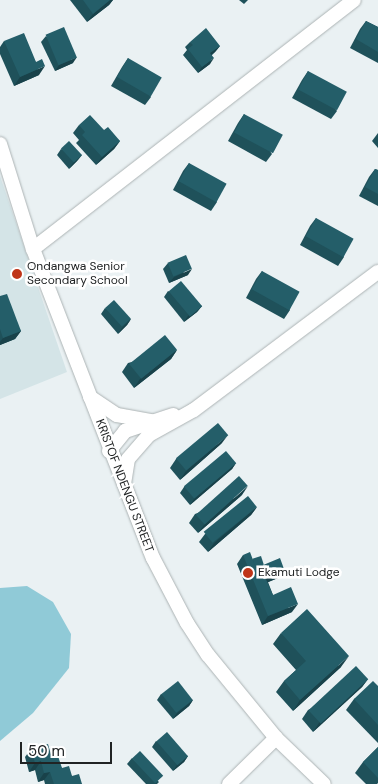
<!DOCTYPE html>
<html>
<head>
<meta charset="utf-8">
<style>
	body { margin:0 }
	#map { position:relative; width:378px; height:784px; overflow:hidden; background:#eaf1f3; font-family:"DM Sans",sans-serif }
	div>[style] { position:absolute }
	.built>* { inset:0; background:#d4e4e7 }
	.water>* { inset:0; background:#90cad7 }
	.roads { filter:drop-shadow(0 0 1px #acb3b4) drop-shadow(0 0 1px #acb3b4) }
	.minor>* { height:14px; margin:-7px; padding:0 7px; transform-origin:7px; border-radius:7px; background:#fff }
	.wall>* { inset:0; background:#1f515a }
	.shaded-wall>* { inset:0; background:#19424a }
	.building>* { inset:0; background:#245e69; transform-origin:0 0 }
	.dots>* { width:14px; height:14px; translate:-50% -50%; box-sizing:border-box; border:2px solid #fff; border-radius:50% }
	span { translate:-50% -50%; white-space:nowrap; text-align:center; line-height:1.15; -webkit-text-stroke:5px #fff; paint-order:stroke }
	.poi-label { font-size:12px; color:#202324 }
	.left { translate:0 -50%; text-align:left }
	.street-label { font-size:12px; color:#202324 }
	.scale { position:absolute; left:20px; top:742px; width:92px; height:22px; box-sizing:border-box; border:2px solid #202324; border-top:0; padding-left:6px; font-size:15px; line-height:18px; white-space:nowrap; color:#202324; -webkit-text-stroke:4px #fff; paint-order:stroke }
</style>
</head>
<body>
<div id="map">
	<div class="built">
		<div style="clip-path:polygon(0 176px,67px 372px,0 399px)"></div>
	</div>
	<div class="water">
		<div style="clip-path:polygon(27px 586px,53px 602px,71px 634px,69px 668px,33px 713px,0 741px,0 588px)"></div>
	</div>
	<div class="roads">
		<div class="minor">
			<div style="left:0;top:144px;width:110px;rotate:72.6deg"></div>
			<div style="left:33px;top:249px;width:331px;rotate:68.8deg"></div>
			<div style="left:153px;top:558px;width:73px;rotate:62.4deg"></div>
			<div style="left:187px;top:623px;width:38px;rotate:57deg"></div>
			<div style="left:208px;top:655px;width:107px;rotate:50.7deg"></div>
			<div style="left:276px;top:738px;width:66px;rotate:43.8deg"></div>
			<div style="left:33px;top:249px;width:406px;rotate:-37.8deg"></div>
			<div style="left:90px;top:397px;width:32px;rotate:34deg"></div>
			<div style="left:117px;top:415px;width:35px;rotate:10deg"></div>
			<div style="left:109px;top:451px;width:26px;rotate:-51deg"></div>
			<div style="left:125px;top:431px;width:51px;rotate:-18.4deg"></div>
			<div style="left:124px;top:484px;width:25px;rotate:-81deg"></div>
			<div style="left:128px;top:459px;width:32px;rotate:-49deg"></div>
			<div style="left:149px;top:435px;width:51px;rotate:-29.1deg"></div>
			<div style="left:194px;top:410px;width:230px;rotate:-36.9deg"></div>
			<div style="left:229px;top:784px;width:66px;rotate:-44.4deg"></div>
		</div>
	</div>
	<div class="wall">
		<div style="clip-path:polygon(70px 0,113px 0,109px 5px,87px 22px)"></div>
		<div style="clip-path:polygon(239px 0,248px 0,244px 4px)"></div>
		<div style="clip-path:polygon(366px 21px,378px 27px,378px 63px,350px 48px,360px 29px)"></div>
		<div style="clip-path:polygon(46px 36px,73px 63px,55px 71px,41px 42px)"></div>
		<div style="clip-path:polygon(4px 41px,36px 62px,39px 75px,14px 86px,0 54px,0 47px)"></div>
		<div style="clip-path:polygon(190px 42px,220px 46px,215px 52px,212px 55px,210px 64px,198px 73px,183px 55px,187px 50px,185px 47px)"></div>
		<div style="clip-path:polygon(128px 58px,151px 97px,145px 105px,111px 86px,122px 67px)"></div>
		<div style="clip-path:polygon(308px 71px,337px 111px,331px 119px,292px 98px,302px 80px)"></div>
		<div style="clip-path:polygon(244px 114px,272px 154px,266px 162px,228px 141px,238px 123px)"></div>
		<div style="clip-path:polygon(79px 125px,104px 130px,120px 141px,114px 149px,96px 165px,76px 143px,79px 140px,73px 133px)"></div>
		<div style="clip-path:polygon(378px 133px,378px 148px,372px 141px)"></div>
		<div style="clip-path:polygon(61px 149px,82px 155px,77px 161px,69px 169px,57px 155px)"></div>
		<div style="clip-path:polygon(189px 163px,217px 202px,211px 211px,173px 190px,183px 171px)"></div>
		<div style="clip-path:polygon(375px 169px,378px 170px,378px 206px,359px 196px,369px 177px)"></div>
		<div style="clip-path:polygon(316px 218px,344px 257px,338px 266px,300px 245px,310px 226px)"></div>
		<div style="clip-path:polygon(168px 263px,188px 275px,169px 283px,163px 269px)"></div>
		<div style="clip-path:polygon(262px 271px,290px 310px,284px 319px,246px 298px,256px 279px)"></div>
		<div style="clip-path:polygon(168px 291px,202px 306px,197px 312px,184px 322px,164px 297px)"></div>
		<div style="clip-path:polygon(0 296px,21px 331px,15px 339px,0 345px)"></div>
		<div style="clip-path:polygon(105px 308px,131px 319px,127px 325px,118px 334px,101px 314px)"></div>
		<div style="clip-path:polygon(177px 350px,171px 359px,134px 388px,122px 372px,128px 363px)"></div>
		<div style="clip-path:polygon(222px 443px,180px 480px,170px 468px,176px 459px)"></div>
		<div style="clip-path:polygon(236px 463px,232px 469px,190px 505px,180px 493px,184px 487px)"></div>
		<div style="clip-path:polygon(242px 495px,198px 533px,189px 523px,195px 514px)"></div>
		<div style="clip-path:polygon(257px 507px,251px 515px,208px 552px,199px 542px,205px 534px)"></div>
		<div style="clip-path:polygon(243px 555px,264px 565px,284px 569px,278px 578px,268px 582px,273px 595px,292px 612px,262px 625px,237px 564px)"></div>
		<div style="clip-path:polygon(281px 633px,341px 667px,293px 711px,276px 692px,284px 681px,296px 670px,273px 644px)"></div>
		<div style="clip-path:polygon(368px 679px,362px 687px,313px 732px,302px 719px,308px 710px)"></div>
		<div style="clip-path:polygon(378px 686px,378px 743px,346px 710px,354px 699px)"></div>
		<div style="clip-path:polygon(161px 694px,193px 700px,189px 706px,173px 719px,157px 700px)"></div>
		<div style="clip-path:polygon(156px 741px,188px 756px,184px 762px,173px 771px,152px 747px)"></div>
		<div style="clip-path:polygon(378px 747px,378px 783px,377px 784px,366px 784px,355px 773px,363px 762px)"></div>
		<div style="clip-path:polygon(31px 749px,52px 758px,62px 768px,82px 784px,45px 784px,44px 780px,38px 782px,35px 770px,29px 772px,25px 757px)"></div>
		<div style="clip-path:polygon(132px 758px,159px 782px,157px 784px,146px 784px,127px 764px)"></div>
	</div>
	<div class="shaded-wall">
		<div style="clip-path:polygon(110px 0,113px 0,109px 5px,87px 22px,93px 14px)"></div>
		<div style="clip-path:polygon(220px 46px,215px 52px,206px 59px,210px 53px)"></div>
		<div style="clip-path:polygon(77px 57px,73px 63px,55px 71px,59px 65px)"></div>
		<div style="clip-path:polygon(214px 58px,210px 64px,198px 73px,202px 67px)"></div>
		<div style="clip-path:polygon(45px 66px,39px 75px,14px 86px,20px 77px)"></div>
		<div style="clip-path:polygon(120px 141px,114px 149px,96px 165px,102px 157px)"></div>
		<div style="clip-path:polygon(82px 155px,77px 161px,69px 169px,73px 163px)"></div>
		<div style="clip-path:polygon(192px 269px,188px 275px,169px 283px,174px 277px)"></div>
		<div style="clip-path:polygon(202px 306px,197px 312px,184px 322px,188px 316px)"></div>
		<div style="clip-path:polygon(131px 319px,127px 325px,118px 334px,122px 328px)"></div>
		<div style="clip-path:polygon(21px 331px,15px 339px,0 345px,0 342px,3px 338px)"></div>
		<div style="clip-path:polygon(177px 350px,171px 359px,134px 388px,140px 379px)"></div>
		<div style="clip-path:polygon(228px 435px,222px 443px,180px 480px,186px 471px)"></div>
		<div style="clip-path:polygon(236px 463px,232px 469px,190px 505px,194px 499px)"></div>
		<div style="clip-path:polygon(248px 486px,242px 495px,198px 533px,204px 525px)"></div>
		<div style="clip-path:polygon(257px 507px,251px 515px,208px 552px,214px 543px)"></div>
		<div style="clip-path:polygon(284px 569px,278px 578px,259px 586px,265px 577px)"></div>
		<div style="clip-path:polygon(298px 604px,292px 612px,262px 625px,268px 616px)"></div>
		<div style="clip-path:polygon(349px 656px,341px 667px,293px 711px,300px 700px)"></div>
		<div style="clip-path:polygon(368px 679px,362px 687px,313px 732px,319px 723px)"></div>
		<div style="clip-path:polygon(193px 700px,189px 706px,173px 719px,177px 713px)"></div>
		<div style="clip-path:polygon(188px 756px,184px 762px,173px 771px,177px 765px)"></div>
		<div style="clip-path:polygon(41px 761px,35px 770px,29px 772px,35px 763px)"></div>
		<div style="clip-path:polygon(50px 772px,44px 780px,38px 782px,44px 773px)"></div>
	</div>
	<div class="building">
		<div style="clip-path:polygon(83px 0,110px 0,93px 14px)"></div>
		<div style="clip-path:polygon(366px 21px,378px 27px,378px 52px,356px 39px)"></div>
		<div style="left:64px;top:27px;width:33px;height:20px;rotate:67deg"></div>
		<div style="clip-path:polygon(206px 28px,220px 46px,210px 53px,214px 58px,202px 67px,188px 49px,193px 45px,190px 42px)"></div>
		<div style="clip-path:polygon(24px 33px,36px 62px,42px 59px,45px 66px,20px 77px,4px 41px)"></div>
		<div style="left:128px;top:58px;width:39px;height:22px;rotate:30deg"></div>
		<div style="left:308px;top:71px;width:44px;height:21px;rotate:28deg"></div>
		<div style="left:244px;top:114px;width:44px;height:21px;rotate:28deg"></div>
		<div style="clip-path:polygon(90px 115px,104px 130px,108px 127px,120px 141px,102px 157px,82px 135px,85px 132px,79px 125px)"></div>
		<div style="left:69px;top:141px;width:19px;height:11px;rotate:47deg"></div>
		<div style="left:189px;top:163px;width:43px;height:21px;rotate:29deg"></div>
		<div style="clip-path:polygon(375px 169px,378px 170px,378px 194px,365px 187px)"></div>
		<div style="left:316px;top:218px;width:43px;height:21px;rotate:29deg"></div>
		<div style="left:186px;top:255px;width:15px;height:20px;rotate:67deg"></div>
		<div style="left:262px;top:271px;width:43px;height:21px;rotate:29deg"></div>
		<div style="left:181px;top:281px;width:33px;height:16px;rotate:50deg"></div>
		<div style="clip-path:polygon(7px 294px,21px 331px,3px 338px,0 329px,0 296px)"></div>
		<div style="left:114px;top:300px;width:25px;height:12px;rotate:48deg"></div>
		<div style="left:165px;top:335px;width:19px;height:46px;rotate:51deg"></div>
		<div style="left:218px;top:423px;width:16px;height:55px;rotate:50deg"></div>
		<div style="left:226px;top:451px;width:16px;height:55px;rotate:50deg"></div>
		<div style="left:239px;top:476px;width:13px;height:58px;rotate:48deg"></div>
		<div style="left:248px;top:496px;width:14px;height:57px;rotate:51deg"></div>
		<div style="clip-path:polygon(250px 552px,256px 568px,280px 558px,284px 569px,265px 577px,273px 595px,291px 587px,298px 604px,268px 616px,243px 555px)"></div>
		<div style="left:261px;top:556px;width:9px;height:9px;rotate:72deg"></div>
		<div style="clip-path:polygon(307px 609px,349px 656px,300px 700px,284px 681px,306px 661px,281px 633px)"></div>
		<div style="left:356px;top:666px;width:18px;height:65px;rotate:47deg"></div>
		<div style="left:178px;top:681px;width:24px;height:21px;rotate:52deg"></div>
		<div style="clip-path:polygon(373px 681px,378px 686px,378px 725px,354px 699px)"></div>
		<div style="left:167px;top:732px;width:32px;height:14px;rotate:49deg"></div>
		<div style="clip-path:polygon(48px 744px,52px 758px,58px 756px,62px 768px,69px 766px,72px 776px,79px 774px,82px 784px,54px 784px,50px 772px,44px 773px,41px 761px,35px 763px,31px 749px)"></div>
		<div style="clip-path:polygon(378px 747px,378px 778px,363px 762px)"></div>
		<div style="left:140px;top:751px;width:34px;height:11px;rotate:47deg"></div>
	</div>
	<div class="dots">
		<div style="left:17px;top:274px;background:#bf3418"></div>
		<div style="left:248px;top:573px;background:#bf3418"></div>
	</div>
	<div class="poi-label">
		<span class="left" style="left:27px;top:274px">Ondangwa Senior<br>Secondary School</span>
		<span class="left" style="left:258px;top:573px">Ekamuti Lodge</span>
	</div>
	<div class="street-label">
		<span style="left:124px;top:486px;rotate:69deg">KRISTOF NDENGU STREET</span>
	</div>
	<div class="scale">50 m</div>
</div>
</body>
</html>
